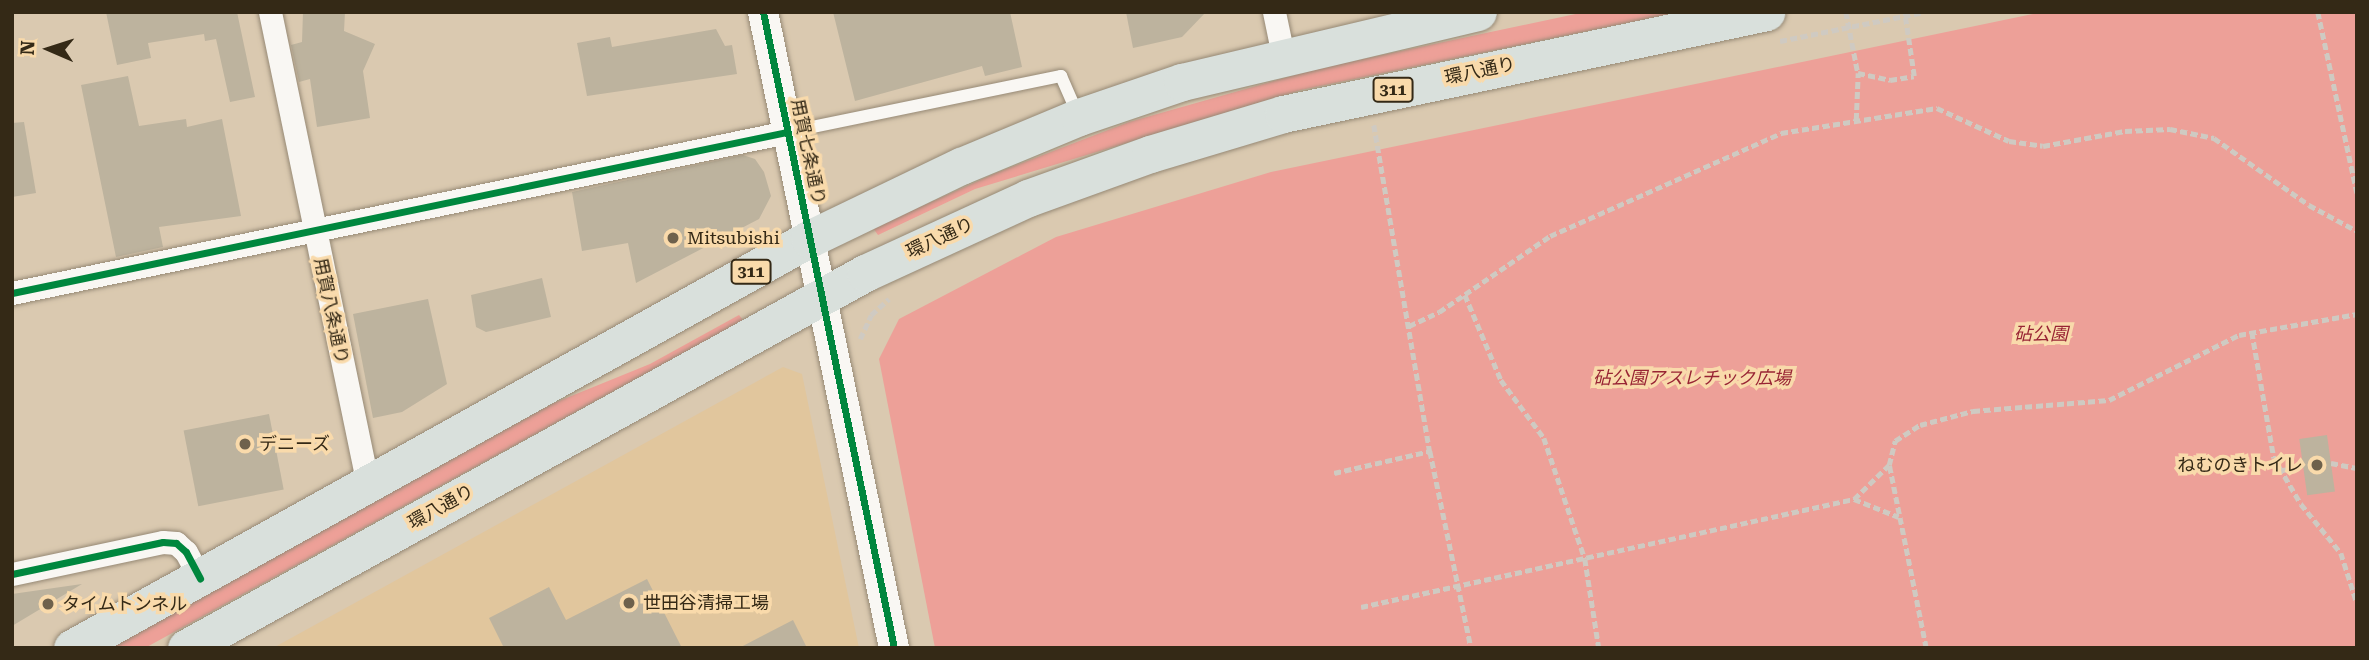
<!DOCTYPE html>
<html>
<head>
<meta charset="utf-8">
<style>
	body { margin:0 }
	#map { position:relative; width:2369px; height:660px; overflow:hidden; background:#dac9b0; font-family:"Roboto Serif","Noto Sans JP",serif }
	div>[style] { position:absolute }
	.built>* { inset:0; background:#e1c69d }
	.green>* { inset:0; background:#eda098 }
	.building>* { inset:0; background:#bdb39e; transform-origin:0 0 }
	.path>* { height:4.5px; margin-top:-2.25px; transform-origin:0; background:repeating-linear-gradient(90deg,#cfcac2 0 7px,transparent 0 10.5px) }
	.roads { filter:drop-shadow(0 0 2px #968975) drop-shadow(0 0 2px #968975) }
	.service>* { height:12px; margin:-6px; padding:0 6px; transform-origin:6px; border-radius:6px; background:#f9f7f3 }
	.minor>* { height:23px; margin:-11.5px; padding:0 11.5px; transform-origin:11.5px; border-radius:11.5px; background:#f9f7f3 }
	.tertiary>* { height:30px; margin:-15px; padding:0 15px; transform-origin:15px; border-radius:15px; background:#f9f7f3 }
	.primary>* { height:37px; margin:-18.5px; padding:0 18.5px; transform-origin:18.5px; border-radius:18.5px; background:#d9e0dc }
	.path-bridge>* { height:4.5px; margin-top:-2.25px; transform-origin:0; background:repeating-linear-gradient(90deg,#cfcac2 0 7px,transparent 0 10.5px) }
	.cycleway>* { height:7px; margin:-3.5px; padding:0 3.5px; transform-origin:3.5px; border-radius:3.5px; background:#00873e }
	.dots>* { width:19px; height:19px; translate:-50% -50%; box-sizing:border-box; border:4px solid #f9daab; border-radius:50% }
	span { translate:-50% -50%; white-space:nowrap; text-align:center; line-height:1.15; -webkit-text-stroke:7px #f9daab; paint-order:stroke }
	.shield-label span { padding:2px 5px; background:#f9daab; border:2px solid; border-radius:5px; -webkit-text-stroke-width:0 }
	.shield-label { font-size:16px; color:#342916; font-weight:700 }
	.street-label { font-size:18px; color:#342916 }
	.poi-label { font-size:18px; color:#342916 }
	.left { translate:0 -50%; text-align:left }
	.right { translate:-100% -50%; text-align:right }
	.park-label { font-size:18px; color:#982434; font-style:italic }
	.frame { position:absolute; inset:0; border:14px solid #342916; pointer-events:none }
	.north { position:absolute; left:14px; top:14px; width:70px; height:70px; -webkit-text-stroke:5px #f9daab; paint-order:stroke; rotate:273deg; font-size:19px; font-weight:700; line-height:28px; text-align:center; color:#342916 }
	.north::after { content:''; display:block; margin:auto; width:24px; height:32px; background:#342916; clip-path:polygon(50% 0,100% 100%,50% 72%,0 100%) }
</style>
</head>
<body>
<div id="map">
	<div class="built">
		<div style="clip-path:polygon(783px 367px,802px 374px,859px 648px,273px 648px)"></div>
	</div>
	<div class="green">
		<div style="clip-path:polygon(1585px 12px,1680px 12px,1301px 90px,975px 189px,878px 235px,873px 228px,996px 173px,1129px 122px,1316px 69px)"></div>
		<div style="clip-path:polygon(2043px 12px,2357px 12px,2357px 648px,935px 648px,879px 359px,899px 319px,1056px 237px,1271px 172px)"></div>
		<div style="clip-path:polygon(739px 315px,743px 320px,145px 648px,109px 648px,554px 403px,650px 364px)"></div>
	</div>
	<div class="building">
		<div style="clip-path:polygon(106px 12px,237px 12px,255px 97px,230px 102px,216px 39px,205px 41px,204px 34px,148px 43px,151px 58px,117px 65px)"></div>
		<div style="clip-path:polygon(303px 12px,345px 12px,344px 31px,375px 44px,363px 71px,370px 118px,317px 127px,310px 79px,299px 82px,291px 45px,302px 42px)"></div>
		<div style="clip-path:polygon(833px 12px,1010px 12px,1022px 67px,985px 76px,982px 66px,855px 101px)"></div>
		<div style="clip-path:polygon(1126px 12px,1206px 12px,1182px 37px,1133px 48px)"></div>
		<div style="clip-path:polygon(716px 29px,725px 46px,732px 45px,737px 74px,587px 96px,577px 43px,610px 37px,612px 47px)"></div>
		<div style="clip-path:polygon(128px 76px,139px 126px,186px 119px,187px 127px,222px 119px,241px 216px,159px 227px,163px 247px,116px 257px,81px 85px)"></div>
		<div style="clip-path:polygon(24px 122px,36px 193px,12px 197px,12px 123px)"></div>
		<div style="clip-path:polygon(743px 155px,755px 159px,764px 172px,771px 196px,759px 219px,636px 283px,628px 243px,582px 251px,572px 192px)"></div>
		<div style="clip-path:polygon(542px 278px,551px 317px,486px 332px,476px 327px,471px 295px)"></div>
		<div style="clip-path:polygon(428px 299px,447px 384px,402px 412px,373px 418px,353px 314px)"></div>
		<div style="left:269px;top:414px;width:77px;height:87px;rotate:79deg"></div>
		<div style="left:2327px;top:435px;width:57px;height:28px;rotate:82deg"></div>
		<div style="clip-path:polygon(647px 579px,682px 648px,504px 648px,489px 618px,549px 587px,566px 620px)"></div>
		<div style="clip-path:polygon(82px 584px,12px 626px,12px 594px)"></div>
		<div style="clip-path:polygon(793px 620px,807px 648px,739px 648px)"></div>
	</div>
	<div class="path">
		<div style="left:2318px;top:12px;width:185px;rotate:77.8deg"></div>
		<div style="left:1780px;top:41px;width:147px;rotate:-11.4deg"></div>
		<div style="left:1856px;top:120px;width:47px;rotate:-87.6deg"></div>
		<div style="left:1858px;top:73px;width:33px;rotate:12deg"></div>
		<div style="left:1890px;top:80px;width:24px;rotate:-9deg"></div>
		<div style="left:1914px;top:76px;width:61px;rotate:-98.5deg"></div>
		<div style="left:1374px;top:125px;width:331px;rotate:80.3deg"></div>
		<div style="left:1430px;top:451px;width:201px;rotate:78.2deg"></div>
		<div style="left:1465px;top:295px;width:92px;rotate:67deg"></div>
		<div style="left:1501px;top:380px;width:72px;rotate:53.4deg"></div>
		<div style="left:1544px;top:438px;width:128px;rotate:71.3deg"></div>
		<div style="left:1585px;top:559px;width:90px;rotate:81.1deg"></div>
		<div style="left:1409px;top:326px;width:33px;rotate:-25deg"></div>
		<div style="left:1439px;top:312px;width:135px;rotate:-34.4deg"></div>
		<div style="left:1550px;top:236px;width:253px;rotate:-24deg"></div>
		<div style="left:1781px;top:133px;width:158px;rotate:-9.1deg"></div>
		<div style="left:1937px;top:108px;width:79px;rotate:24.6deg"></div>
		<div style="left:2009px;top:141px;width:34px;rotate:8deg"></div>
		<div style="left:2043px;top:146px;width:83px;rotate:-10.4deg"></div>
		<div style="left:2125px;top:131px;width:45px;rotate:-2.5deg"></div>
		<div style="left:2170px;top:129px;width:45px;rotate:11.6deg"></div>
		<div style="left:2214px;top:138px;width:116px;rotate:35.2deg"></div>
		<div style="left:2309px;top:205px;width:55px;rotate:28.4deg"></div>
		<div style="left:2252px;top:332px;width:128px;rotate:80.1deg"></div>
		<div style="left:2274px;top:458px;width:53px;rotate:59.6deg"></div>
		<div style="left:2301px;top:504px;width:63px;rotate:50.8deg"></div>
		<div style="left:2341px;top:553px;width:52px;rotate:72.3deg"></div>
		<div style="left:860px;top:339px;width:26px;rotate:-65deg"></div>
		<div style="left:871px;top:315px;width:24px;rotate:-42deg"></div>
		<div style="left:2331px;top:463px;width:26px;rotate:11deg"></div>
		<div style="left:2282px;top:470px;width:21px;rotate:-8deg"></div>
		<div style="left:1334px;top:473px;width:98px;rotate:-12.9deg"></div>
		<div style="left:1854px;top:499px;width:48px;rotate:21.8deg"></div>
		<div style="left:1361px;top:607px;width:505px;rotate:-12.36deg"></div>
		<div style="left:1854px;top:499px;width:49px;rotate:-44.2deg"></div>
		<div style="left:1926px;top:648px;width:187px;rotate:-101.4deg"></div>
		<div style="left:1889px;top:465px;width:25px;rotate:-76deg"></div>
		<div style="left:1895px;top:441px;width:30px;rotate:-33deg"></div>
		<div style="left:1920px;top:425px;width:55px;rotate:-14.8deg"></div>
		<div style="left:1973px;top:411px;width:136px;rotate:-4.6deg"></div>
		<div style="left:2109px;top:400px;width:145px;rotate:-26.6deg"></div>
		<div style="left:2239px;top:335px;width:120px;rotate:-10.1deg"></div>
	</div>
	<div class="roads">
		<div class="service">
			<div style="left:788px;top:132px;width:279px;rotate:-11.6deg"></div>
			<div style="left:1061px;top:76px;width:43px;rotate:66.4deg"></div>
		</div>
		<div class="minor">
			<div style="left:270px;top:12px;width:483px;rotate:78.3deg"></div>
			<div style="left:1274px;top:12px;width:44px;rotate:78.2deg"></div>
			<div style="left:12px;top:293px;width:792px;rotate:-11.74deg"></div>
			<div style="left:12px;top:574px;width:154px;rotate:-12deg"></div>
			<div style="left:163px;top:542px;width:13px;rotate:4deg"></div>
			<div style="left:176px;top:543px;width:13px;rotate:42deg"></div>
			<div style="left:186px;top:552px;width:30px;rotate:62deg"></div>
		</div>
		<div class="tertiary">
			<div style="left:763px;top:12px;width:649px;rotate:78.36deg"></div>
		</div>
		<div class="primary">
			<div style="left:72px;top:648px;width:843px;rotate:-29.03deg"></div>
			<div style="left:809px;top:239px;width:169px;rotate:-25.7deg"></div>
			<div style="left:961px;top:166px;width:128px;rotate:-22.6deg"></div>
			<div style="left:1079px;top:117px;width:109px;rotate:-18.8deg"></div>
			<div style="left:1182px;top:82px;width:304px;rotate:-13.3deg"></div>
			<div style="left:186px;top:648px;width:776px;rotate:-28.91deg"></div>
			<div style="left:865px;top:273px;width:179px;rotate:-24.7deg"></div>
			<div style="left:1028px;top:198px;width:130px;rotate:-19.8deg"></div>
			<div style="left:1150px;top:154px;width:139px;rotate:-16.7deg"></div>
			<div style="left:1283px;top:114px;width:494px;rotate:-11.9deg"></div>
		</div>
	</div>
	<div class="path-bridge">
		<div style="left:1846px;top:12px;width:62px;rotate:78.9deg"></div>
	</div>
	<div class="cycleway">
		<div style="left:763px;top:12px;width:649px;rotate:78.36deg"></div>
		<div style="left:12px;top:293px;width:792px;rotate:-11.74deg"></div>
		<div style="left:12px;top:574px;width:154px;rotate:-12deg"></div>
		<div style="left:163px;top:542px;width:13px;rotate:4deg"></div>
		<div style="left:176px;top:543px;width:13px;rotate:42deg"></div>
		<div style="left:186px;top:552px;width:30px;rotate:62deg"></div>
	</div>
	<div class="dots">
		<div style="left:673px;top:238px;background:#6e614c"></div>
		<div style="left:245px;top:444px;background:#6e614c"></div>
		<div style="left:2317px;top:465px;background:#6e614c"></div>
		<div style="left:629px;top:603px;background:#6e614c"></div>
		<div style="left:48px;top:604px;background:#6e614c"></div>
	</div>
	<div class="shield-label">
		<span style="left:1393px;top:90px">311</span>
		<span style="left:751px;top:272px">311</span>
	</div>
	<div class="street-label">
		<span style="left:1480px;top:71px;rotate:-12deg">環八通り</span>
		<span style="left:808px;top:152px;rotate:78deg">用賀七条通り</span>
		<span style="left:940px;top:238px;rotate:-25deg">環八通り</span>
		<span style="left:331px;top:311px;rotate:78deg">用賀八条通り</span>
		<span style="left:441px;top:507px;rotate:-29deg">環八通り</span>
	</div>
	<div class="poi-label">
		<span class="left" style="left:687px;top:238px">Mitsubishi</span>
		<span class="left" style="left:259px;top:444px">デニーズ</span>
		<span class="right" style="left:2303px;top:465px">ねむのきトイレ</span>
		<span class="left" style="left:643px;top:603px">世田谷清掃工場</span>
		<span class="left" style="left:62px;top:604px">タイムトンネル</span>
	</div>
	<div class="park-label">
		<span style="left:2041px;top:334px">砧公園</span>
		<span style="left:1692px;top:378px">砧公園アスレチック広場</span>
	</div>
	<div class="frame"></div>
	<div class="north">N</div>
</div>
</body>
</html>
